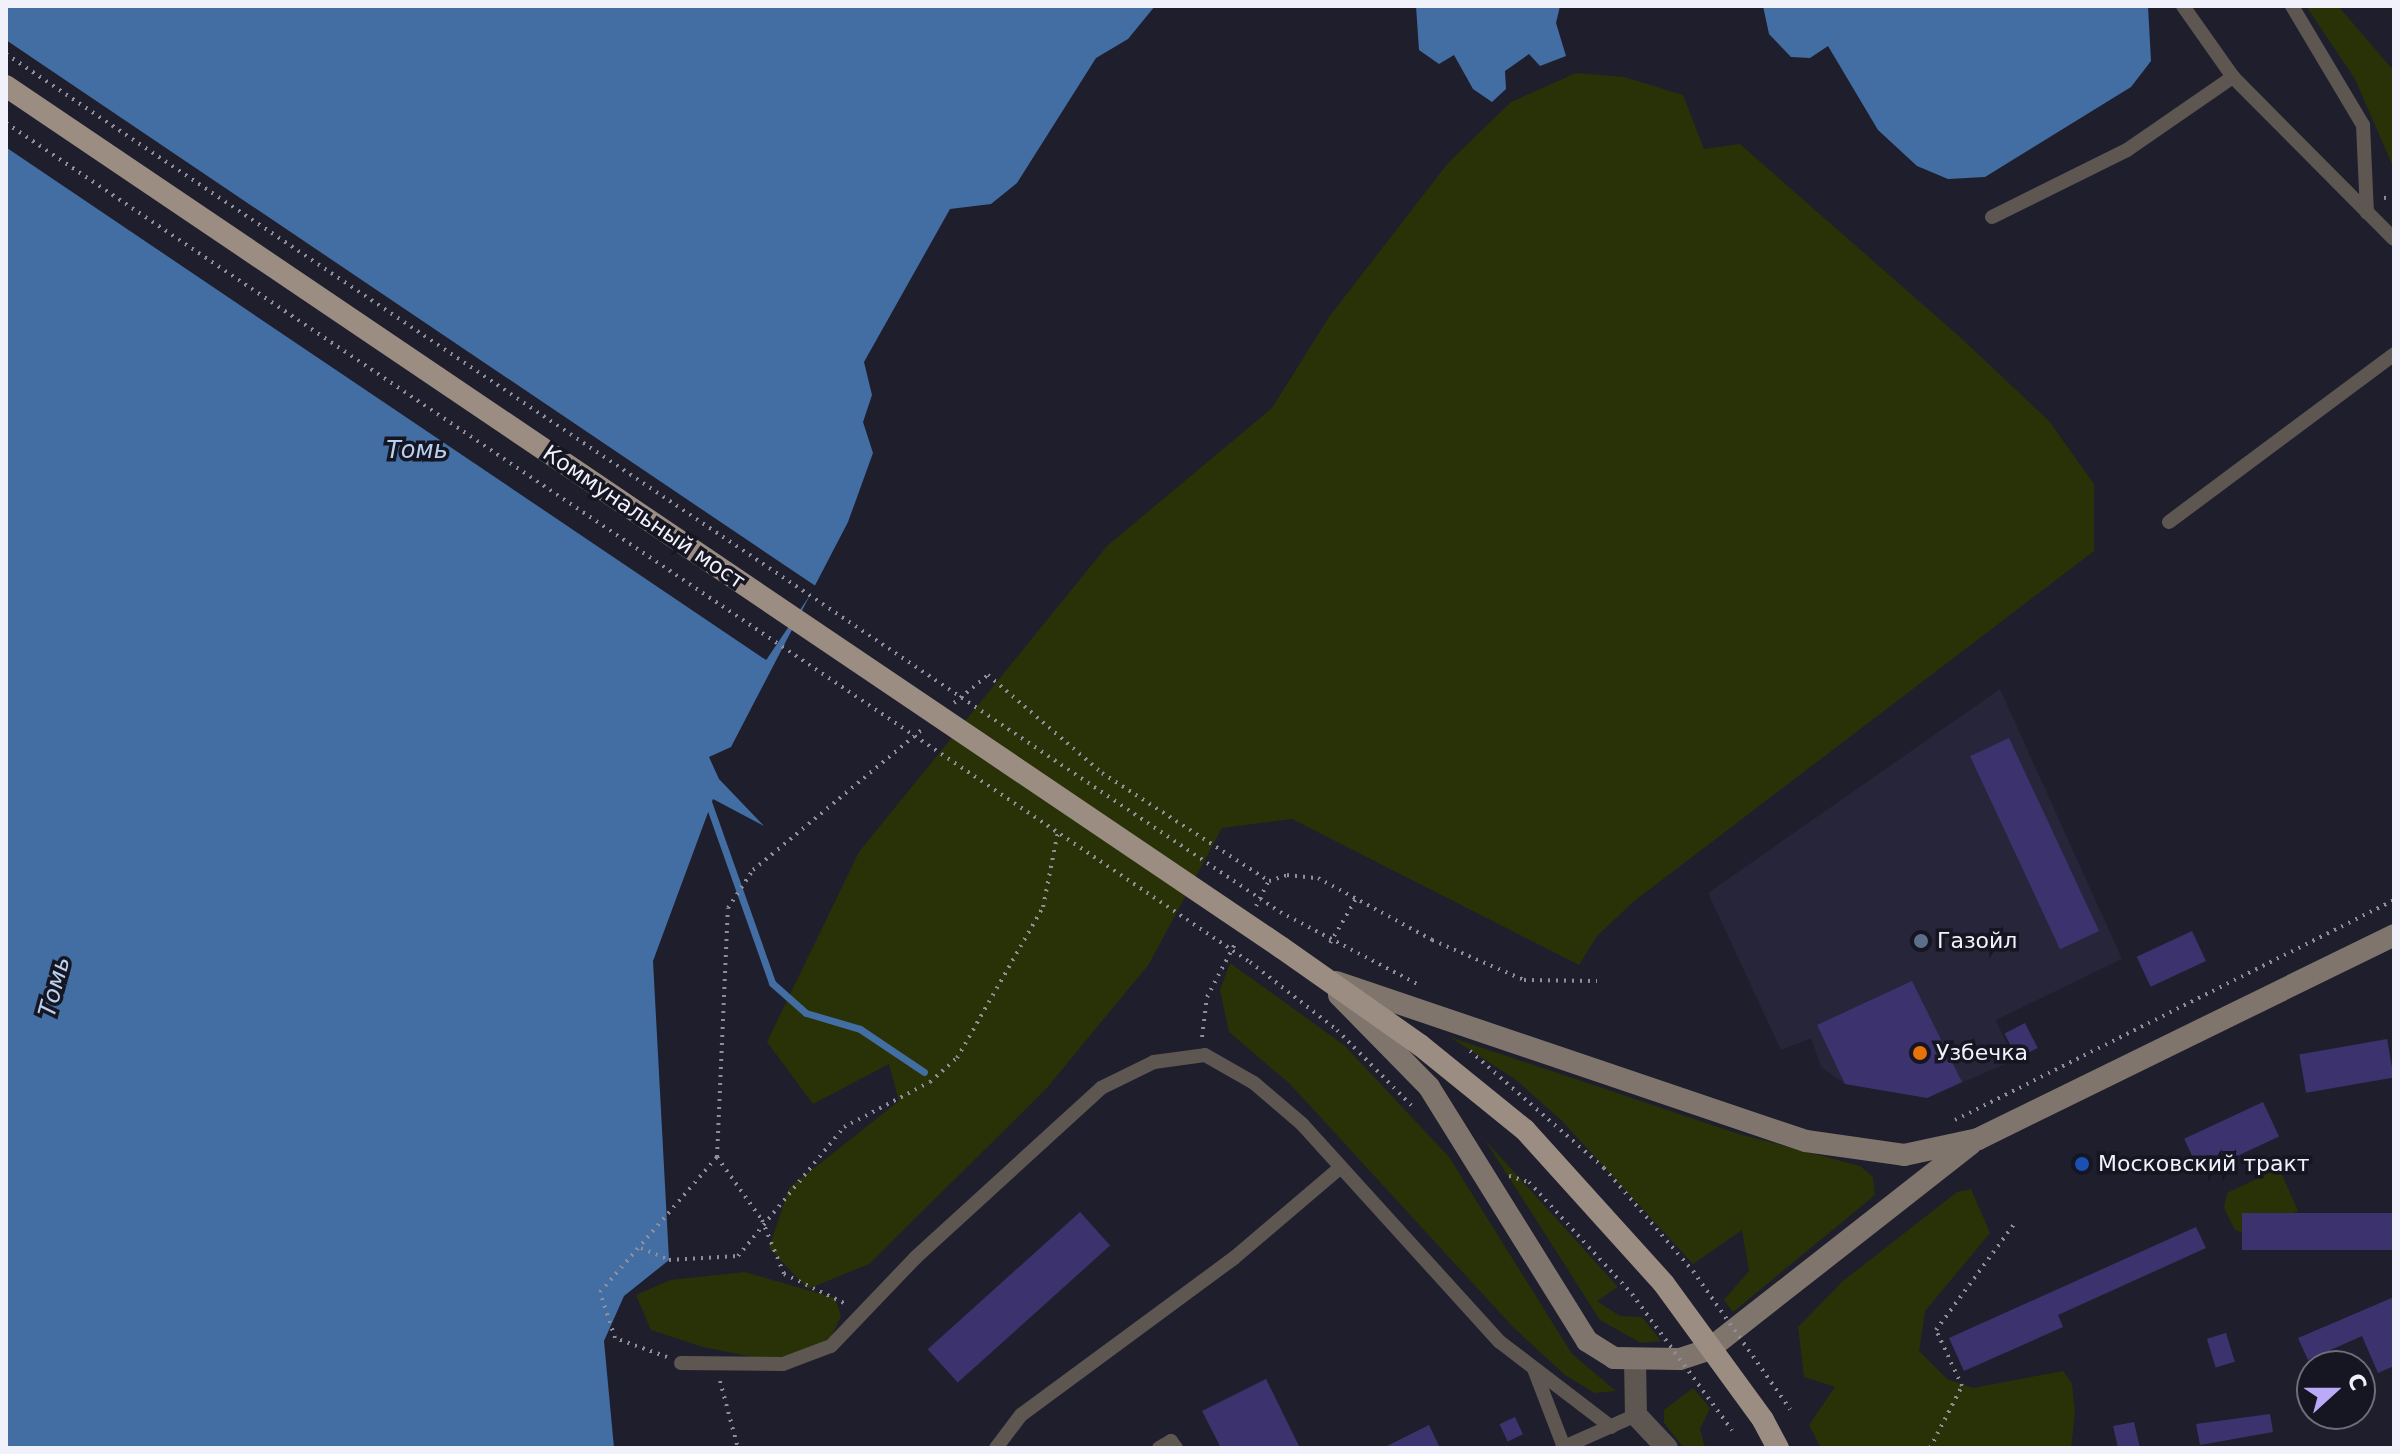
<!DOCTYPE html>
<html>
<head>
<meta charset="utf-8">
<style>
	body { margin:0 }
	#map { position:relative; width:2400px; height:1454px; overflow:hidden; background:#1f1e2c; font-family:"DejaVu Sans",sans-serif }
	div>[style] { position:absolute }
	.built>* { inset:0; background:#262539 }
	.green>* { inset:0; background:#293206 }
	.water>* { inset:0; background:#436ea4 }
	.pier>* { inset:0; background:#1f1e2c; transform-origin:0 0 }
	.stream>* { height:7px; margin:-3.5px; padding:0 3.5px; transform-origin:3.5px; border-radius:3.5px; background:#436ea4 }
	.building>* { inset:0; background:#3c336e; transform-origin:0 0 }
	.path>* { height:4px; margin-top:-2px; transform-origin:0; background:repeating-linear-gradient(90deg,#8f8e9a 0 2px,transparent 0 8px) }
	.service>* { height:14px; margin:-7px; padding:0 7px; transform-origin:7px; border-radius:7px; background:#5d5651 }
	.minor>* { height:22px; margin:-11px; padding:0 11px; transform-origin:11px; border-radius:11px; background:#5d5651 }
	.secondary>* { height:22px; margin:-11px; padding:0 11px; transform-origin:11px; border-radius:11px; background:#80756d }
	.primary>* { height:22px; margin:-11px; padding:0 11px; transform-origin:11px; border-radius:11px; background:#9b8d82 }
	.path-bridge>* { height:4px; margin-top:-2px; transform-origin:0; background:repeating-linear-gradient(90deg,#8f8e9a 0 2px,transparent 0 8px) }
	.primary-bridge>* { height:22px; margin:-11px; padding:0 11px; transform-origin:11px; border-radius:11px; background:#9b8d82 }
	.dots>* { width:22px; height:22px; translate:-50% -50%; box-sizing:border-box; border:4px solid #161522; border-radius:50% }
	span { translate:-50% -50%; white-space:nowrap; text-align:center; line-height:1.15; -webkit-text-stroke:7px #161522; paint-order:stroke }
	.street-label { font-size:22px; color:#f1f1fb }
	.poi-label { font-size:22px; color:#f1f1fb }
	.left { translate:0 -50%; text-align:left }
	.water-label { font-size:24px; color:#b9d1f1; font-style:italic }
	.frame { position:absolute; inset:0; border:8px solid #f1f1fb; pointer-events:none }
	.north { position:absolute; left:2296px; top:1350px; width:80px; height:80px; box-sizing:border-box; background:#161522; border:2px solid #6e6d79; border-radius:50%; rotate:69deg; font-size:22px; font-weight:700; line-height:32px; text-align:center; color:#f1f1fb }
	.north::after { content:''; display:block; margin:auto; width:28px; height:36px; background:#baaaf7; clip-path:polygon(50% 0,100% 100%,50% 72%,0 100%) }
</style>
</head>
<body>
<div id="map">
	<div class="built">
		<div style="clip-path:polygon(2000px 689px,2122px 959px,1996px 1020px,2014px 1060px,1927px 1098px,1845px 1084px,1821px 1067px,1811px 1038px,1781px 1050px,1708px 893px)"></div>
	</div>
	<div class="green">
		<div style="clip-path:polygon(2306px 6px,2338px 6px,2394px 71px,2394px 169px,2355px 79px)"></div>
		<div style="clip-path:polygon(1576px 73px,1624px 77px,1683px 95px,1704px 149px,1740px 144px,1962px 339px,2049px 421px,2094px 484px,2094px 551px,1633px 902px,1597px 936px,1579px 965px,1292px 819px,1222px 828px,1149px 964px,1046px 1089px,869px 1264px,808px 1289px,769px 1248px,789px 1188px,899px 1101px,889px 1064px,813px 1104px,767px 1042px,859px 852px,1107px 546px,1272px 408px,1329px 317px,1448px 163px,1511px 102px)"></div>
		<div style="clip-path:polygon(1230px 963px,1344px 1045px,1449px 1157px,1572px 1354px,1616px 1391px,1595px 1393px,1565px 1375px,1513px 1327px,1290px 1084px,1229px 1032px,1220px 990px)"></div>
		<div style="clip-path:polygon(1450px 1037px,1739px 1134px,1860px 1166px,1873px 1177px,1875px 1195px,1733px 1312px,1724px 1300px,1749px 1271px,1742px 1230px,1693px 1264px,1562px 1121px,1515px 1079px)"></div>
		<div style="clip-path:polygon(1485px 1140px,1618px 1287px,1597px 1301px,1620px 1316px,1642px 1317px,1661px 1341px,1641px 1343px,1600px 1320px)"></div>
		<div style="clip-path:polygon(2279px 1168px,2298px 1211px,2248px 1234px,2235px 1230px,2224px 1208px,2227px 1193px)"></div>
		<div style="clip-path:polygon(1971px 1189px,1990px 1233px,1925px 1311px,1919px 1351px,1947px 1379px,1973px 1388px,2063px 1371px,2072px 1384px,2075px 1413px,2071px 1448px,1821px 1448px,1809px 1425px,1835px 1387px,1804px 1377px,1798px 1327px,1843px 1281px,1957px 1192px)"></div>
		<div style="clip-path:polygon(745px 1272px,835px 1298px,841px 1316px,831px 1337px,800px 1354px,763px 1359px,703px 1347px,651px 1330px,636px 1295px,670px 1280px)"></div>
		<div style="clip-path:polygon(1693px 1388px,1710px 1408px,1700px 1429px,1705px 1448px,1684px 1448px,1664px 1423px,1664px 1410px)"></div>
	</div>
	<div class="water">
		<div style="clip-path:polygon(6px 6px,1155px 6px,1128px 39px,1096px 58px,1017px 183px,991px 204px,950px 209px,864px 362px,872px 395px,863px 422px,873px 453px,848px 522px,731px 747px,709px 757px,719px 779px,764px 826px,713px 799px,653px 961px,669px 1260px,624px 1296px,604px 1341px,614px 1448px,6px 1448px)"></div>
		<div style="clip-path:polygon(1416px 6px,1560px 6px,1556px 23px,1566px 56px,1540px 66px,1529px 54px,1505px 71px,1506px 89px,1492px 102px,1473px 89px,1454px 55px,1439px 64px,1419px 50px)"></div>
		<div style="clip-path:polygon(1763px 6px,2148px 6px,2151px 61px,2131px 87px,1985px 177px,1948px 179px,1917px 166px,1878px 130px,1828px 46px,1810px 58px,1791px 57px,1769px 34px)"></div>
	</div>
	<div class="pier">
		<div style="left:6px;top:40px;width:977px;height:89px;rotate:34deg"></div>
	</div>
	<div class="stream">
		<div style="left:707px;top:799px;width:195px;rotate:70.5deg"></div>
		<div style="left:772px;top:983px;width:45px;rotate:41.4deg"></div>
		<div style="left:806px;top:1013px;width:56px;rotate:16.5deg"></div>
		<div style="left:860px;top:1029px;width:77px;rotate:33.9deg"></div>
	</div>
	<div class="building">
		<div style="left:2009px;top:738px;width:213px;height:43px;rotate:65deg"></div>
		<div style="left:2192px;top:931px;width:33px;height:61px;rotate:65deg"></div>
		<div style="clip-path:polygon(1912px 981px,1962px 1082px,1927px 1098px,1845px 1084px,1817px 1025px)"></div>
		<div style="left:2025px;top:1023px;width:28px;height:23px;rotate:63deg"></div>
		<div style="left:2387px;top:1039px;width:39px;height:89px;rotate:80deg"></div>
		<div style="left:2263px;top:1102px;width:38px;height:87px;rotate:65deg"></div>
		<div style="left:1080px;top:1212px;width:45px;height:205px;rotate:48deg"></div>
		<div style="left:2394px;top:1213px;width:37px;height:152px;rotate:90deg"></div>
		<div style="clip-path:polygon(2196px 1227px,2206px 1248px,2058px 1315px,2063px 1327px,1964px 1371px,1949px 1338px)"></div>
		<div style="clip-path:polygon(2394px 1297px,2394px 1366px,2378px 1373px,2362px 1336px,2308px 1360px,2298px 1338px)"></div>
		<div style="left:2226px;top:1333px;width:30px;height:20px;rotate:73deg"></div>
		<div style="clip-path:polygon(1266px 1379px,1300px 1448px,1221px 1448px,1202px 1411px)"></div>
		<div style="clip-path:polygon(2270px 1414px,2273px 1432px,2200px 1445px,2196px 1424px)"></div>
		<div style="left:1515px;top:1417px;width:19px;height:17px;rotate:65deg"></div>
		<div style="clip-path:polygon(2134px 1422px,2140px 1448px,2118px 1448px,2113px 1426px)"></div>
		<div style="clip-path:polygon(1429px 1425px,1440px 1448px,1383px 1448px)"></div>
	</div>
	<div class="path">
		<div style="left:2384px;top:198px;width:10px;rotate:-6deg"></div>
		<div style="left:954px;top:703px;width:44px;rotate:-39.5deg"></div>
		<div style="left:988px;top:675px;width:150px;rotate:40.7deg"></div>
		<div style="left:1102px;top:773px;width:199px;rotate:32.9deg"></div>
		<div style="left:1256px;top:906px;width:28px;rotate:-63deg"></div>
		<div style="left:1269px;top:881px;width:19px;rotate:-18deg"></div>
		<div style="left:1287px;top:875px;width:31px;rotate:6deg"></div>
		<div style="left:1318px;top:878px;width:130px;rotate:28.5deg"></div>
		<div style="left:1432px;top:940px;width:100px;rotate:23.5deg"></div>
		<div style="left:1524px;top:980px;width:73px;rotate:0.8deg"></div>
		<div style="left:1280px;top:912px;width:157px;rotate:27.7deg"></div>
		<div style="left:1330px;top:943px;width:51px;rotate:-59.4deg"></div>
		<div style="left:1250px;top:962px;width:110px;rotate:38deg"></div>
		<div style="left:1337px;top:1030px;width:107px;rotate:45.4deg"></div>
		<div style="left:1202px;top:1037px;width:40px;rotate:-82.9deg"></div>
		<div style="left:1207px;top:997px;width:62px;rotate:-62.2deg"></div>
		<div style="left:1470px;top:1051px;width:178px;rotate:41.1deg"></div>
		<div style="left:1604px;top:1168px;width:136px;rotate:49.2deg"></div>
		<div style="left:1955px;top:1120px;width:491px;rotate:-26.6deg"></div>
		<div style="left:717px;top:1157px;width:249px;rotate:-87.5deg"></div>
		<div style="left:728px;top:908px;width:45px;rotate:-56.7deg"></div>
		<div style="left:753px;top:870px;width:221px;rotate:-39.7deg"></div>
		<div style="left:1509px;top:1176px;width:21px;rotate:17deg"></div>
		<div style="left:1529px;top:1182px;width:152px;rotate:47.4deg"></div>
		<div style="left:641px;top:1248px;width:30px;rotate:23deg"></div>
		<div style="left:669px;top:1260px;width:69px;rotate:-3.3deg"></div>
		<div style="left:738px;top:1256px;width:167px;rotate:-50.6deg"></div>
		<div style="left:844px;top:1127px;width:97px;rotate:-27.6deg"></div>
		<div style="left:930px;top:1082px;width:36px;rotate:-42deg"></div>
		<div style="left:957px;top:1058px;width:174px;rotate:-60.3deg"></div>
		<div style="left:1043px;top:907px;width:76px;rotate:-78.7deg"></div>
		<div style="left:667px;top:1357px;width:55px;rotate:-159.9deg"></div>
		<div style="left:615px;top:1338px;width:48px;rotate:-108.1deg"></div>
		<div style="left:600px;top:1292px;width:179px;rotate:-49.1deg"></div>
		<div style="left:717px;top:1157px;width:77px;rotate:54.5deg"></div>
		<div style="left:762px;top:1220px;width:58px;rotate:67.8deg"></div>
		<div style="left:784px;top:1274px;width:69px;rotate:25.8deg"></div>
		<div style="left:720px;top:1381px;width:69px;rotate:75deg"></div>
		<div style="left:1930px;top:1448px;width:70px;rotate:-62.7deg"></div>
		<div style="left:1962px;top:1386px;width:62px;rotate:-114.9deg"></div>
		<div style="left:1936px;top:1330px;width:133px;rotate:-53.6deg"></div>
	</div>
	<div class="service">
		<div style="left:2183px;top:6px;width:87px;rotate:54.8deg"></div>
		<div style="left:2233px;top:77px;width:228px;rotate:45.2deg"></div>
		<div style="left:2292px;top:6px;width:139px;rotate:59.2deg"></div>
		<div style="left:2363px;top:125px;width:88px;rotate:87.4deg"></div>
		<div style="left:1992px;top:217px;width:151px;rotate:-26.4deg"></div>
		<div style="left:2127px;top:150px;width:129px;rotate:-34.6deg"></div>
		<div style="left:2169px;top:522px;width:281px;rotate:-36.7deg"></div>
		<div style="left:681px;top:1363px;width:102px;rotate:0.6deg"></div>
		<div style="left:783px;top:1364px;width:51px;rotate:-20.6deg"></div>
		<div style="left:831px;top:1346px;width:122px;rotate:-46.3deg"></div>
		<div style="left:915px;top:1258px;width:252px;rotate:-42.4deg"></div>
		<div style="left:1101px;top:1088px;width:59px;rotate:-26.1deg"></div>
		<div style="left:1154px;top:1062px;width:51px;rotate:-7.8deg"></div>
		<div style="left:1205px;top:1055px;width:56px;rotate:29.7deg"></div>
		<div style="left:1254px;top:1083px;width:63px;rotate:40.5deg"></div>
		<div style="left:1302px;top:1124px;width:294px;rotate:47.8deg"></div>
		<div style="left:1500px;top:1342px;width:140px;rotate:37.4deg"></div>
		<div style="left:1534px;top:1369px;width:84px;rotate:69deg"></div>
		<div style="left:996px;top:1448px;width:41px;rotate:-52.9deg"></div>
		<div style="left:1021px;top:1415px;width:265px;rotate:-36.4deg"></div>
		<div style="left:1234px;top:1258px;width:140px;rotate:-40.4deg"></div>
		<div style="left:1159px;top:1448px;width:14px;rotate:-30deg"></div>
		<div style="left:1171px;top:1441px;width:9px;rotate:54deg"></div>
		<div style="left:1562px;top:1448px;width:81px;rotate:-24deg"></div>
	</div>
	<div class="minor">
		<div style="left:1635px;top:1360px;width:55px;rotate:89deg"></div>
		<div style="left:1636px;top:1415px;width:45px;rotate:46.8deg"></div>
	</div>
	<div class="secondary">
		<div style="left:1336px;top:982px;width:496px;rotate:18.7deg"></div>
		<div style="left:1806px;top:1141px;width:99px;rotate:8.1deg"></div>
		<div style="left:1904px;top:1155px;width:76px;rotate:-12.2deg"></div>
		<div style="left:1978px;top:1139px;width:463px;rotate:-26.1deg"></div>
		<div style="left:1339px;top:995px;width:129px;rotate:45.6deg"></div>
		<div style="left:1429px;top:1087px;width:299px;rotate:58.1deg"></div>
		<div style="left:1587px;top:1341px;width:32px;rotate:32deg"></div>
		<div style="left:1614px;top:1358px;width:66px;rotate:0.9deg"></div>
		<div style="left:1680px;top:1359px;width:29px;rotate:-18deg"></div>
		<div style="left:1708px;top:1350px;width:334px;rotate:-38.1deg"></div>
	</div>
	<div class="primary">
		<div style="left:1282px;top:948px;width:169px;rotate:35.1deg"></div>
		<div style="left:1420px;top:1045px;width:135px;rotate:39deg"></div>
		<div style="left:1525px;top:1130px;width:207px;rotate:47.9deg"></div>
		<div style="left:1763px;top:1420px;width:32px;rotate:62deg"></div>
	</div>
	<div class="path-bridge">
		<div style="left:6px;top:54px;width:1536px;rotate:33.96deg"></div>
		<div style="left:6px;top:123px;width:1500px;rotate:34deg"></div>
		<div style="left:1693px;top:1271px;width:169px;rotate:54.9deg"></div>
		<div style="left:1632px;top:1294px;width:169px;rotate:53.7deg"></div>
	</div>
	<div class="primary-bridge">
		<div style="left:6px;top:86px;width:1540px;rotate:34.04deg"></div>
		<div style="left:1664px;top:1284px;width:168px;rotate:53.9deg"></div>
	</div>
	<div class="dots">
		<div style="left:1921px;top:941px;background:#5c6f8a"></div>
		<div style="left:1920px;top:1053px;background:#e8710a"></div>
		<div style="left:2082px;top:1164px;background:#1a4fb4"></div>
	</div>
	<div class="street-label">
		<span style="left:644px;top:517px;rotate:34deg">Коммунальный мост</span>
	</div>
	<div class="poi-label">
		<span class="left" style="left:1937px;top:941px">Газойл</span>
		<span class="left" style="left:1936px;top:1053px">Узбечка</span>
		<span class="left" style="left:2098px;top:1164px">Московский тракт</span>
	</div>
	<div class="water-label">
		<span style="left:417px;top:451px">Томь</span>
		<span style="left:55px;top:987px;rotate:-75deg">Томь</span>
	</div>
	<div class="frame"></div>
	<div class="north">С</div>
</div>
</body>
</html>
